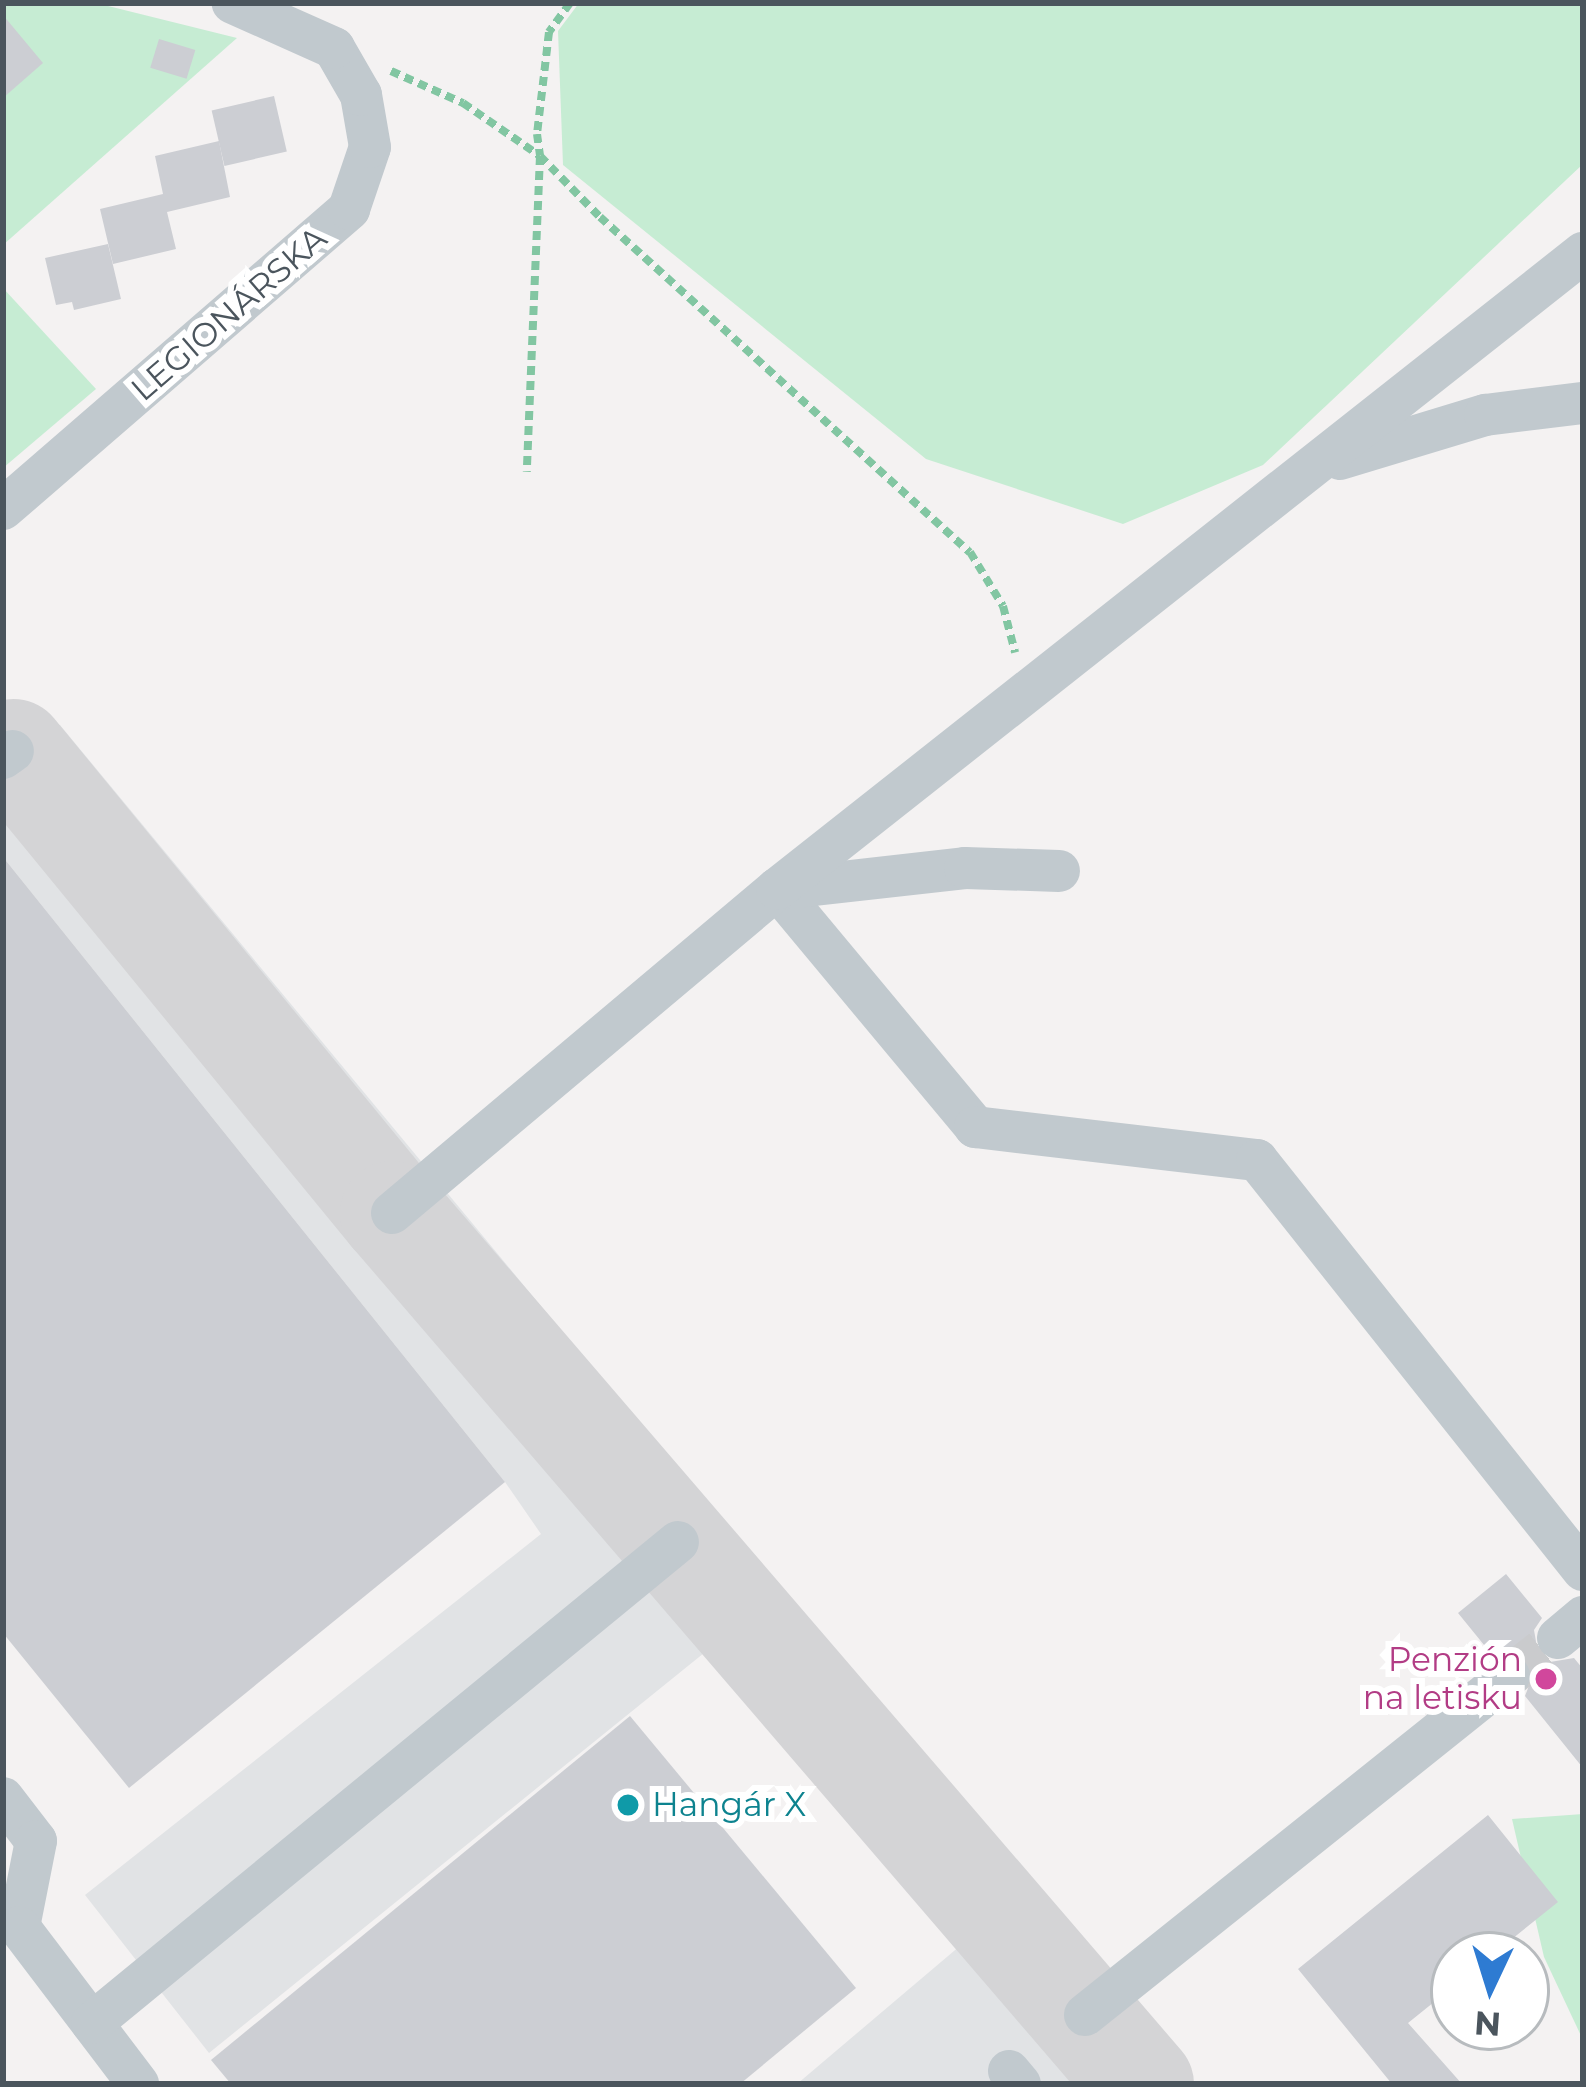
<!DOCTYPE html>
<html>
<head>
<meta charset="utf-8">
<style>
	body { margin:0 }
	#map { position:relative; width:1586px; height:2087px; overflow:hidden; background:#f4f2f2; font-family:Montserrat,sans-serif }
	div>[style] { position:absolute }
	.airport>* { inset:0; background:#e1e3e5 }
	.green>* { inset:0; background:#c6ecd3 }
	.taxiway>* { height:105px; margin:-52.5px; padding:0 52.5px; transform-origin:52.5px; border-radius:52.5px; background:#d4d4d6 }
	.building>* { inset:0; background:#ccced3; transform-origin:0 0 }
	.minor-tunnel>* { height:42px; margin-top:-21px; transform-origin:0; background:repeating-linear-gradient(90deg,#cacbcd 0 42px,transparent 0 63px) }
	.path>* { height:8px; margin-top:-4px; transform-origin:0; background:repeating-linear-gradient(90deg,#82c6a2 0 9px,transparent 0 15px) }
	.minor>* { height:42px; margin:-21px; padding:0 21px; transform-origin:21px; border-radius:21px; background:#c1c9ce }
	.dots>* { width:33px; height:33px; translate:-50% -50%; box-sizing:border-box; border:6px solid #fff; border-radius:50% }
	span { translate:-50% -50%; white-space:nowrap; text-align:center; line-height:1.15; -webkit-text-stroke:12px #fff; paint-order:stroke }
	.street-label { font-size:33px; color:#4b555d }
	.hotel-label { font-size:33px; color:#b23c85 }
	.right { translate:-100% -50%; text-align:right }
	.culture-label { font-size:33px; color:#0d838f }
	.left { translate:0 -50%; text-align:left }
	.frame { position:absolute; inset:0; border:6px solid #4b555d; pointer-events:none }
	.north { position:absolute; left:1430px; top:1931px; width:120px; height:120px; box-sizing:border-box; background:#fff; border:3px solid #b7bbbe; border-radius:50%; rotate:184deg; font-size:33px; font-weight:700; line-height:48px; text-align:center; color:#4b555d }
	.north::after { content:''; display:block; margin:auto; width:42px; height:54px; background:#2e7bd2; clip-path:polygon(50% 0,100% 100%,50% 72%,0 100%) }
</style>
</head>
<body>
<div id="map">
	<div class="airport">
		<div style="clip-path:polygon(60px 725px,1159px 2053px,1121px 2084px,797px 2084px,974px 1934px,730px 1632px,209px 2053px,85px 1895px,541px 1534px,505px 1482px,3px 857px,3px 776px)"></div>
	</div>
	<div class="green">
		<div style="clip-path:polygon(3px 3px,96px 3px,237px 38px,3px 245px)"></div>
		<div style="clip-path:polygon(579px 3px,1583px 3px,1583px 164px,1263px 465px,1123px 524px,926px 459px,563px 165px,558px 31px)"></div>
		<div style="clip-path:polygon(3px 288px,96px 389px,3px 468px)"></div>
		<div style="clip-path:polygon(1583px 1814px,1583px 2040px,1544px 1957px,1512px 1819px)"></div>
	</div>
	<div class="taxiway">
		<div style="left:13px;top:751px;width:598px;rotate:50.64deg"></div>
		<div style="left:392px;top:1213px;width:1149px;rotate:49.31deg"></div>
	</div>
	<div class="building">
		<div style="clip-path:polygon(3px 15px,43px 63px,3px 98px)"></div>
		<div style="left:159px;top:39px;width:38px;height:30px;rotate:17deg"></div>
		<div style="left:274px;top:96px;width:57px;height:64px;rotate:77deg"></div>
		<div style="clip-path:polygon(219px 141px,230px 197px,167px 212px,176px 249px,113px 264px,100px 209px,163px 194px,155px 156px)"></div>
		<div style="clip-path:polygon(108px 244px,121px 299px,74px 310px,72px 302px,56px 305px,45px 258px)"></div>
		<div style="clip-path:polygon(3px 857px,505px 1482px,129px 1788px,3px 1633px)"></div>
		<div style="clip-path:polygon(1506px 1574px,1542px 1618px,1534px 1630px,1538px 1653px,1550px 1662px,1574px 1658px,1583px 1669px,1583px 1768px,1525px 1696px,1534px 1673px,1528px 1659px,1506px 1651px,1493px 1656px,1458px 1613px)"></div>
		<div style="clip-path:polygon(630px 1716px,856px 1988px,740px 2084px,231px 2084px,211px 2060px)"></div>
		<div style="clip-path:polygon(1488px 1815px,1558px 1902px,1492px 1955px,1454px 1955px,1454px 1986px,1408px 2023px,1462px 2084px,1392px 2084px,1298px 1969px)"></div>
	</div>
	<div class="minor-tunnel">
		<div style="left:1509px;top:1676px;width:62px;rotate:-37.8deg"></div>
	</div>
	<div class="path">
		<div style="left:570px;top:3px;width:36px;rotate:126deg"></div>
		<div style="left:549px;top:32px;width:103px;rotate:96.7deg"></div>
		<div style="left:537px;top:134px;width:22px;rotate:82deg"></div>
		<div style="left:540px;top:156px;width:86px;rotate:45.5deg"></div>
		<div style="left:600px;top:217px;width:499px;rotate:42.2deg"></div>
		<div style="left:970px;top:552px;width:63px;rotate:58.6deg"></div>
		<div style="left:1003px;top:606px;width:48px;rotate:75.4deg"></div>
		<div style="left:391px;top:71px;width:79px;rotate:24deg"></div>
		<div style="left:463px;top:103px;width:93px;rotate:34.5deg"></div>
		<div style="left:540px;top:156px;width:316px;rotate:92.4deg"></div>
	</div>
	<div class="minor">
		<div style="left:1340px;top:459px;width:152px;rotate:-16.9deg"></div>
		<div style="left:1485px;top:415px;width:99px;rotate:-7deg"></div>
		<div style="left:3px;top:509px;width:458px;rotate:-40.9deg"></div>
		<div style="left:349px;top:209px;width:65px;rotate:-71.3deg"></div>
		<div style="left:370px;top:147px;width:53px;rotate:-99.8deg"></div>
		<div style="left:361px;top:95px;width:54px;rotate:-119.9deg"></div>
		<div style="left:334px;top:48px;width:111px;rotate:-156deg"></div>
		<div style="left:3px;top:758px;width:12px;rotate:-35deg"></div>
		<div style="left:777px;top:889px;width:310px;rotate:50.2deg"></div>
		<div style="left:975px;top:1127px;width:284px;rotate:6.7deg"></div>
		<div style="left:1257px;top:1160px;width:524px;rotate:51.51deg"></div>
		<div style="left:779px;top:889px;width:187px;rotate:-6.4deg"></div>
		<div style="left:965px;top:868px;width:94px;rotate:1.8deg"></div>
		<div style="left:392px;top:1213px;width:503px;rotate:-40.08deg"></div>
		<div style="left:777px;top:889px;width:1027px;rotate:-38.28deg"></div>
		<div style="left:1558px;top:1638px;width:33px;rotate:-40deg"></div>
		<div style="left:3px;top:1798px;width:54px;rotate:52.5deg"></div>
		<div style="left:36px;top:1841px;width:88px;rotate:101.2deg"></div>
		<div style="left:19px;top:1927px;width:197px;rotate:52.8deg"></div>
		<div style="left:1085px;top:2015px;width:543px;rotate:-38.64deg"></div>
		<div style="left:92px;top:2023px;width:758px;rotate:-39.38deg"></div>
		<div style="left:1009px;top:2071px;width:17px;rotate:50deg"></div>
	</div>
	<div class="dots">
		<div style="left:1546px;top:1679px;background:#d1479c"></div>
		<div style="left:628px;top:1805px;background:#0f9aa8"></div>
	</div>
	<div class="street-label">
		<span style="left:229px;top:314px;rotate:-41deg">LEGIONÁRSKA</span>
	</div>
	<div class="hotel-label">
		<span class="right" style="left:1522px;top:1679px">Penzión<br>na letisku</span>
	</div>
	<div class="culture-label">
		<span class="left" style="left:652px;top:1805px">Hangár X</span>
	</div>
	<div class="frame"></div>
	<div class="north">N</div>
</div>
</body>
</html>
